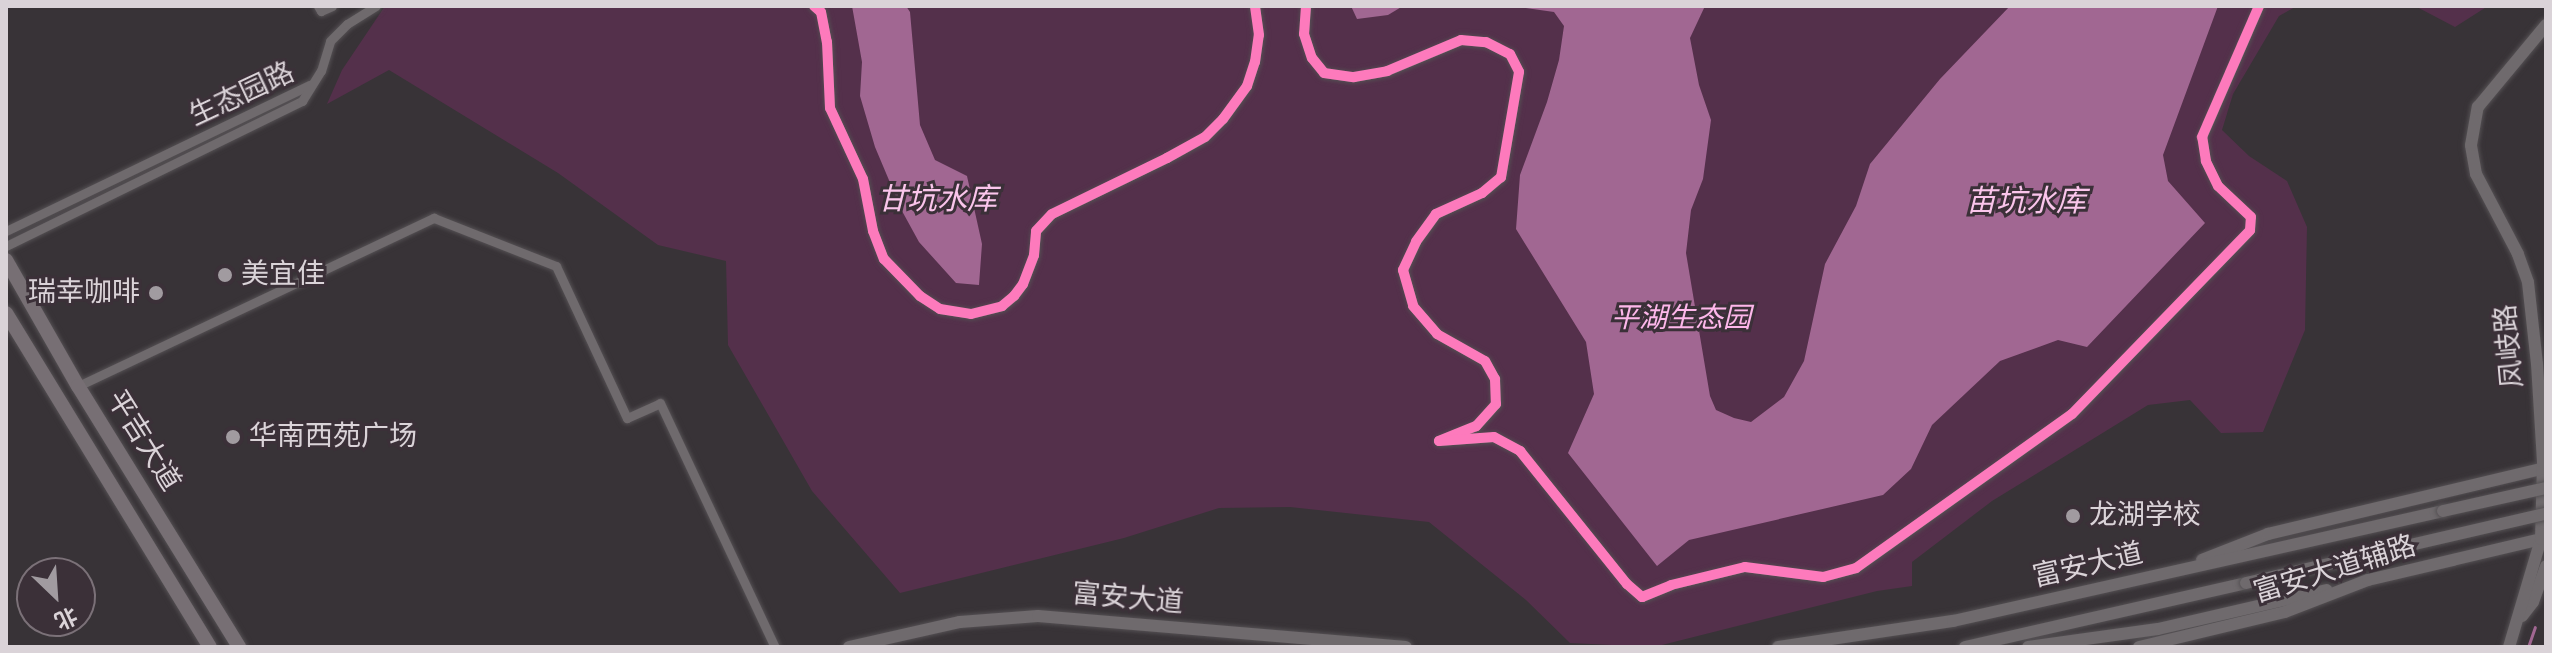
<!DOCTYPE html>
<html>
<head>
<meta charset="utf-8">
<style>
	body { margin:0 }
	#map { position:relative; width:2552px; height:653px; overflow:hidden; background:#383337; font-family:Spectral,"Noto Sans SC",serif }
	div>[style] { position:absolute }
	.green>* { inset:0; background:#54304b }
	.water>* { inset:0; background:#a16792 }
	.stream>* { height:3px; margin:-1.5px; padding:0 1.5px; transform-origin:1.5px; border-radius:1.5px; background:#a16792 }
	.roads { filter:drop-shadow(0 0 2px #545053) drop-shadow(0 0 2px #545053) }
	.street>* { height:9px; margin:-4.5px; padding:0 4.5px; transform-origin:4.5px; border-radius:4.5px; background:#6f6a6d }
	.secondary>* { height:12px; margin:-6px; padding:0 6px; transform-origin:6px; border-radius:6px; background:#6f6a6d }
	.primary>* { height:14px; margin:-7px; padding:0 7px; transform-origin:7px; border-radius:7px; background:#776f74 }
	.bridges { filter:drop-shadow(0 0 2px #545053) drop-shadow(0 0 2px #545053) }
	.secondary-bridge>* { height:12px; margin:-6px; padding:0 6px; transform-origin:6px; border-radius:6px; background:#6f6a6d }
	.cycleway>* { height:10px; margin:-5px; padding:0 5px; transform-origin:5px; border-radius:5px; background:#fd7abc }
	.dots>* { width:22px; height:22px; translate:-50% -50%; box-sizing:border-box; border:4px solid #3b3038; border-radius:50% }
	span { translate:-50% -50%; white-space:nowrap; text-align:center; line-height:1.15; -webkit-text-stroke:6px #3b3038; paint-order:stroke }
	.street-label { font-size:28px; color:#dad3d8 }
	.poi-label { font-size:28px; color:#dad3d8 }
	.left { translate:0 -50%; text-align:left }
	.right { translate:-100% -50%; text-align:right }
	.park-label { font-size:28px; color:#fdb7ea; font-style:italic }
	.water-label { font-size:30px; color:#fac5eb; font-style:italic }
	.frame { position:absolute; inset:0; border:8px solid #dad3d8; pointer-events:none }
	.north { position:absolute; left:16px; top:557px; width:80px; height:80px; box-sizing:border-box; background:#3b3038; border:2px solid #7b7178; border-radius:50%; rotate:155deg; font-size:22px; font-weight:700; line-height:32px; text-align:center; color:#dad3d8 }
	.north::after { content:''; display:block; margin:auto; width:28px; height:36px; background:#a19ba0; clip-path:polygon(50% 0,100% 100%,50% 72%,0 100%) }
</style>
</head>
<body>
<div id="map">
	<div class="green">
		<div style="clip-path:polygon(385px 6px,2297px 6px,2279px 16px,2233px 94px,2222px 130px,2249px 156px,2287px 181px,2307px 227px,2305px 330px,2263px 432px,2221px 433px,2190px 400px,2148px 405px,1992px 501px,1912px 562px,1912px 586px,1877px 591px,1654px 647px,1570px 643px,1526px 600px,1429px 522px,1290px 507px,1219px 508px,1124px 538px,900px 593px,812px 491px,728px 345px,726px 261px,658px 245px,558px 173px,389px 70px,327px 104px,342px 70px)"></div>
		<div style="clip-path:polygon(2415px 6px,2488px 6px,2455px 27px)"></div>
	</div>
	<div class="water">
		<div style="clip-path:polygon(852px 6px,906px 6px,910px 12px,920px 125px,935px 160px,967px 176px,982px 244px,979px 285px,956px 283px,919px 242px,902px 211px,875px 147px,860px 96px,862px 62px)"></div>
		<div style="clip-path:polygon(1351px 6px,1403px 6px,1388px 15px,1357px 19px)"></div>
		<div style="clip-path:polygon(1511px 6px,1705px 6px,1690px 38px,1699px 85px,1711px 120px,1703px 179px,1691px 210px,1686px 253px,1710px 396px,1716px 410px,1734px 418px,1751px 422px,1784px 397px,1804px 361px,1825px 264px,1856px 206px,1870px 164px,1940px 79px,2010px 6px,2218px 6px,2163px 155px,2168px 181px,2205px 223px,2087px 347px,2058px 340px,2000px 361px,1932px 425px,1911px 469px,1883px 495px,1689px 540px,1657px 566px,1568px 453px,1594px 394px,1586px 342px,1516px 229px,1520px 175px,1547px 102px,1559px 60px,1564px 26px,1554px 12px)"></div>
	</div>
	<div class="stream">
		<div style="left:2528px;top:647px;width:21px;rotate:-71deg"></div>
	</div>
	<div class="roads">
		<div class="street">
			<div style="left:318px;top:6px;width:6px;rotate:59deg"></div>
			<div style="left:321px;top:11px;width:12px;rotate:-24deg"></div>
			<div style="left:814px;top:6px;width:9px;rotate:41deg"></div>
			<div style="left:821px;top:12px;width:31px;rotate:79deg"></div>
			<div style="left:827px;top:42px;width:66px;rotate:87.4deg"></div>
			<div style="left:830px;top:108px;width:78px;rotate:65.1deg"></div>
			<div style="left:863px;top:179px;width:53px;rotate:79.1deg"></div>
			<div style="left:873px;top:231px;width:30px;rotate:69deg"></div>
			<div style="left:884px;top:259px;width:52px;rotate:45.8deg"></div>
			<div style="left:920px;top:296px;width:24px;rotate:33deg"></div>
			<div style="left:940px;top:309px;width:31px;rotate:9deg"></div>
			<div style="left:971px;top:314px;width:32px;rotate:-14deg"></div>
			<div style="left:1002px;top:306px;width:16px;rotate:-40deg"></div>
			<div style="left:1014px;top:296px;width:15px;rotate:-53deg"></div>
			<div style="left:1023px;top:284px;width:31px;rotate:-69deg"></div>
			<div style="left:1034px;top:255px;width:24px;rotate:-85deg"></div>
			<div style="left:1036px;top:231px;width:23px;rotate:-47deg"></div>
			<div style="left:1052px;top:214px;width:128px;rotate:-26deg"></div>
			<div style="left:1167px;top:158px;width:43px;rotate:-28.9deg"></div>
			<div style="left:1205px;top:137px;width:25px;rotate:-45deg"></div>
			<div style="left:1223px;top:119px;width:41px;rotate:-54deg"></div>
			<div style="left:1247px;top:86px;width:25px;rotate:-72deg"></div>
			<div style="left:1255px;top:62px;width:27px;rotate:-82deg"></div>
			<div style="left:1259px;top:35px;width:29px;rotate:-98deg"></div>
			<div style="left:1306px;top:6px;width:28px;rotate:94deg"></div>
			<div style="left:1304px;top:34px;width:25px;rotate:72deg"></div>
			<div style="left:1312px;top:58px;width:19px;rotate:51deg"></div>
			<div style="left:1324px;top:73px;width:30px;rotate:8deg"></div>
			<div style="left:1354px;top:77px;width:34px;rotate:-10deg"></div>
			<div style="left:1387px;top:71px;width:80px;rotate:-22.7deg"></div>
			<div style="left:1461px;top:40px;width:25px;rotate:5deg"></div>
			<div style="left:1486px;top:42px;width:27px;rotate:27deg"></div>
			<div style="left:1510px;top:54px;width:20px;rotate:63deg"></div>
			<div style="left:1519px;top:72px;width:107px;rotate:99.7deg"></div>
			<div style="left:1501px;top:177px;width:25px;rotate:140deg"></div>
			<div style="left:1482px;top:193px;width:51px;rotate:155.5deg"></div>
			<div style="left:1436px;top:214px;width:34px;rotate:126deg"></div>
			<div style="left:1416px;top:242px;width:31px;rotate:115deg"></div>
			<div style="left:1403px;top:270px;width:37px;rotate:74deg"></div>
			<div style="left:1413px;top:306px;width:37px;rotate:49deg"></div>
			<div style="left:1437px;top:334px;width:55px;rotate:29.4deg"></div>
			<div style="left:1485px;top:361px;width:21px;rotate:61deg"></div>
			<div style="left:1495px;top:379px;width:25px;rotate:88deg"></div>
			<div style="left:1496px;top:404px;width:30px;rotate:132deg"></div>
			<div style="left:1476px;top:426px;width:40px;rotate:158deg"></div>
			<div style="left:1439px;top:441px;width:55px;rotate:-4.2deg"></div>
			<div style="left:1494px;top:437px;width:30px;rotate:28deg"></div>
			<div style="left:1520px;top:451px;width:171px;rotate:51.2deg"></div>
			<div style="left:1627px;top:584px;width:20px;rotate:41deg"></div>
			<div style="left:1642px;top:597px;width:31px;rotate:-22deg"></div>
			<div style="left:1671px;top:585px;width:76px;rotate:-13.7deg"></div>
			<div style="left:1745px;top:567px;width:79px;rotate:7.3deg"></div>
			<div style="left:1823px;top:577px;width:34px;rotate:-15deg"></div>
			<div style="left:1856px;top:568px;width:265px;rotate:-35.5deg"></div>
			<div style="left:2072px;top:414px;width:256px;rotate:-45.9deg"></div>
			<div style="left:2250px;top:230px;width:13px;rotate:-86deg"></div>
			<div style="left:2251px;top:217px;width:45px;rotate:-136.8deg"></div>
			<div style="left:2218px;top:186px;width:28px;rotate:-116deg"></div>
			<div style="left:2206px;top:161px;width:24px;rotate:-99deg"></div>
			<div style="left:2202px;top:137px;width:143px;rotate:-66.5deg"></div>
			<div style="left:6px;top:231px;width:337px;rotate:-25.7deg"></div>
			<div style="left:6px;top:246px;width:330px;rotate:-26.1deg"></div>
			<div style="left:302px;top:101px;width:36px;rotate:-58deg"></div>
			<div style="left:321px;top:71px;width:31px;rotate:-73deg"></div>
			<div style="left:330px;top:41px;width:24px;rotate:-45deg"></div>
			<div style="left:347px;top:24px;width:34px;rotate:-32deg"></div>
			<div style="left:78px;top:386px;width:394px;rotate:-25.3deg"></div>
			<div style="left:434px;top:218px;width:131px;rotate:21.5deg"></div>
			<div style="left:556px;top:266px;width:168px;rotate:65deg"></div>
			<div style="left:627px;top:418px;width:36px;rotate:-24deg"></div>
			<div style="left:660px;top:403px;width:270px;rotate:64.8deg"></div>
		</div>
		<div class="secondary">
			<div style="left:2202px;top:560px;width:71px;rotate:-21.5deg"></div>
			<div style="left:2268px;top:534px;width:286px;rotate:-13.4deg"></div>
			<div style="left:2522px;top:616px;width:18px;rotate:-52deg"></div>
			<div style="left:2533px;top:602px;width:38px;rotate:-70deg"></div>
			<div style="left:849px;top:647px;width:114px;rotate:-12.7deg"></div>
			<div style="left:960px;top:622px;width:78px;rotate:-4.4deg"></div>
			<div style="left:1038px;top:616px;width:369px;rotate:4.8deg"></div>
			<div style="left:1778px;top:647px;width:177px;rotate:-8.5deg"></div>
			<div style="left:1953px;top:621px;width:502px;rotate:-12.65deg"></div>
			<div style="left:1965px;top:647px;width:288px;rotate:-12.8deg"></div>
			<div style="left:2028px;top:647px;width:131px;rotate:-7.9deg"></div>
			<div style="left:2158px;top:629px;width:173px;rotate:-13deg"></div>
			<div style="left:2139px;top:647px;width:150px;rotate:-13.5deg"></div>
			<div style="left:2285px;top:612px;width:89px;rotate:-21.1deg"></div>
			<div style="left:2368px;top:580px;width:183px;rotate:-13.3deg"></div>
			<div style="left:2509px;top:647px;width:113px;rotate:-73.5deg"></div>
			<div style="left:2541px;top:539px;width:77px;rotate:-88.5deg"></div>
			<div style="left:2543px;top:462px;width:98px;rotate:-93.5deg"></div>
			<div style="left:2537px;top:364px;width:82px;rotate:-96.3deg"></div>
			<div style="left:2528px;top:282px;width:30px;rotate:-110deg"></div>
			<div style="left:2518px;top:254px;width:90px;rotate:-117.7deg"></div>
			<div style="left:2476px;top:174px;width:29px;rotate:-100deg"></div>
			<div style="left:2471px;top:145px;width:39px;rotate:-80deg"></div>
			<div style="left:2478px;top:107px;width:107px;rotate:-50.3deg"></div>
		</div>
		<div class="primary">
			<div style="left:6px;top:260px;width:145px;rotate:60.3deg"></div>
			<div style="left:78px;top:386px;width:307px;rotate:58.3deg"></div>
			<div style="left:6px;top:313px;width:391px;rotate:58.6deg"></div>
		</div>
	</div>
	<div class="bridges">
		<div class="secondary-bridge">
			<div style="left:2443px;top:511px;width:106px;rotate:-12.6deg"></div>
			<div style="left:2246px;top:583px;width:308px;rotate:-13deg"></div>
		</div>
	</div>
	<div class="cycleway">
		<div style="left:814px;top:6px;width:9px;rotate:41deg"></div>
		<div style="left:821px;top:12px;width:31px;rotate:79deg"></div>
		<div style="left:827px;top:42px;width:66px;rotate:87.4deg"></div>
		<div style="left:830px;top:108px;width:78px;rotate:65.1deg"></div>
		<div style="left:863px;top:179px;width:53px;rotate:79.1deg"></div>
		<div style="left:873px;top:231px;width:30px;rotate:69deg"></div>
		<div style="left:884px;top:259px;width:52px;rotate:45.8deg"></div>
		<div style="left:920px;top:296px;width:24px;rotate:33deg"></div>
		<div style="left:940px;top:309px;width:31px;rotate:9deg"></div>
		<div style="left:971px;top:314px;width:32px;rotate:-14deg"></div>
		<div style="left:1002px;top:306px;width:16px;rotate:-40deg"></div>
		<div style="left:1014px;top:296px;width:15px;rotate:-53deg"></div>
		<div style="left:1023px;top:284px;width:31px;rotate:-69deg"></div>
		<div style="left:1034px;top:255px;width:24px;rotate:-85deg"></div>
		<div style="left:1036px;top:231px;width:23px;rotate:-47deg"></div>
		<div style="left:1052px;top:214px;width:128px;rotate:-26deg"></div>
		<div style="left:1167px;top:158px;width:43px;rotate:-28.9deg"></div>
		<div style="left:1205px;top:137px;width:25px;rotate:-45deg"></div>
		<div style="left:1223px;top:119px;width:41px;rotate:-54deg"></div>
		<div style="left:1247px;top:86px;width:25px;rotate:-72deg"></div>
		<div style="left:1255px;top:62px;width:27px;rotate:-82deg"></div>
		<div style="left:1259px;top:35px;width:29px;rotate:-98deg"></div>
		<div style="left:1306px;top:6px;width:28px;rotate:94deg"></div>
		<div style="left:1304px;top:34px;width:25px;rotate:72deg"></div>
		<div style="left:1312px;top:58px;width:19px;rotate:51deg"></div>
		<div style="left:1324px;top:73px;width:30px;rotate:8deg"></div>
		<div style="left:1354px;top:77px;width:34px;rotate:-10deg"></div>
		<div style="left:1387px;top:71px;width:80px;rotate:-22.7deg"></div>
		<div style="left:1461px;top:40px;width:25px;rotate:5deg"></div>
		<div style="left:1486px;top:42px;width:27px;rotate:27deg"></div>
		<div style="left:1510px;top:54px;width:20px;rotate:63deg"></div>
		<div style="left:1519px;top:72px;width:107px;rotate:99.7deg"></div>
		<div style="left:1501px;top:177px;width:25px;rotate:140deg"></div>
		<div style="left:1482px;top:193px;width:51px;rotate:155.5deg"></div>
		<div style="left:1436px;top:214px;width:34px;rotate:126deg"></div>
		<div style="left:1416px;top:242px;width:31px;rotate:115deg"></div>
		<div style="left:1403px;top:270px;width:37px;rotate:74deg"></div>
		<div style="left:1413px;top:306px;width:37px;rotate:49deg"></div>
		<div style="left:1437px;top:334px;width:55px;rotate:29.4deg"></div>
		<div style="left:1485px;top:361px;width:21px;rotate:61deg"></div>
		<div style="left:1495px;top:379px;width:25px;rotate:88deg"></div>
		<div style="left:1496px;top:404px;width:30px;rotate:132deg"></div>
		<div style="left:1476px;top:426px;width:40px;rotate:158deg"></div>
		<div style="left:1439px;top:441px;width:55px;rotate:-4.2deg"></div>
		<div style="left:1494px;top:437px;width:30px;rotate:28deg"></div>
		<div style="left:1520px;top:451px;width:171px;rotate:51.2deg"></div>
		<div style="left:1627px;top:584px;width:20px;rotate:41deg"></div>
		<div style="left:1642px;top:597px;width:31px;rotate:-22deg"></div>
		<div style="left:1671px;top:585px;width:76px;rotate:-13.7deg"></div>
		<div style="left:1745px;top:567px;width:79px;rotate:7.3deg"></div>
		<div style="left:1823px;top:577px;width:34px;rotate:-15deg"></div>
		<div style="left:1856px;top:568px;width:265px;rotate:-35.5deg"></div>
		<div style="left:2072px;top:414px;width:256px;rotate:-45.9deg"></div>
		<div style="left:2250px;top:230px;width:13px;rotate:-86deg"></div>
		<div style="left:2251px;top:217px;width:45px;rotate:-136.8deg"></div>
		<div style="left:2218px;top:186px;width:28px;rotate:-116deg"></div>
		<div style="left:2206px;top:161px;width:24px;rotate:-99deg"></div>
		<div style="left:2202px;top:137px;width:143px;rotate:-66.5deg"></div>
	</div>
	<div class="dots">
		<div style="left:225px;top:275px;background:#a19ba0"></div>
		<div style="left:156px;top:293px;background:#a19ba0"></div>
		<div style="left:233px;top:437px;background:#a19ba0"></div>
		<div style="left:2073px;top:516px;background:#a19ba0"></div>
	</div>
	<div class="street-label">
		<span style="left:242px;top:95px;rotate:-25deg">生态园路</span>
		<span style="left:2510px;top:346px;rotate:-95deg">凤岐路</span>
		<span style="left:143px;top:441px;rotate:58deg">平吉大道</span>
		<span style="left:2088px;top:566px;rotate:-13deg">富安大道</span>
		<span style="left:2335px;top:570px;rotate:-17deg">富安大道辅路</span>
		<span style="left:1128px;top:599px;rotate:5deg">富安大道</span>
	</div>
	<div class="poi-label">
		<span class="left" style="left:241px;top:275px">美宜佳</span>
		<span class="right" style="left:140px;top:293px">瑞幸咖啡</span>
		<span class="left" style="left:249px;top:437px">华南西苑广场</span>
		<span class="left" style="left:2089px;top:516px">龙湖学校</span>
	</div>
	<div class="park-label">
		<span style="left:1681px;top:319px">平湖生态园</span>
	</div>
	<div class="water-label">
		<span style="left:937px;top:200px">甘坑水库</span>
		<span style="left:2026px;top:202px">苗坑水库</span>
	</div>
	<div class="frame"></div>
	<div class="north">北</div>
</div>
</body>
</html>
